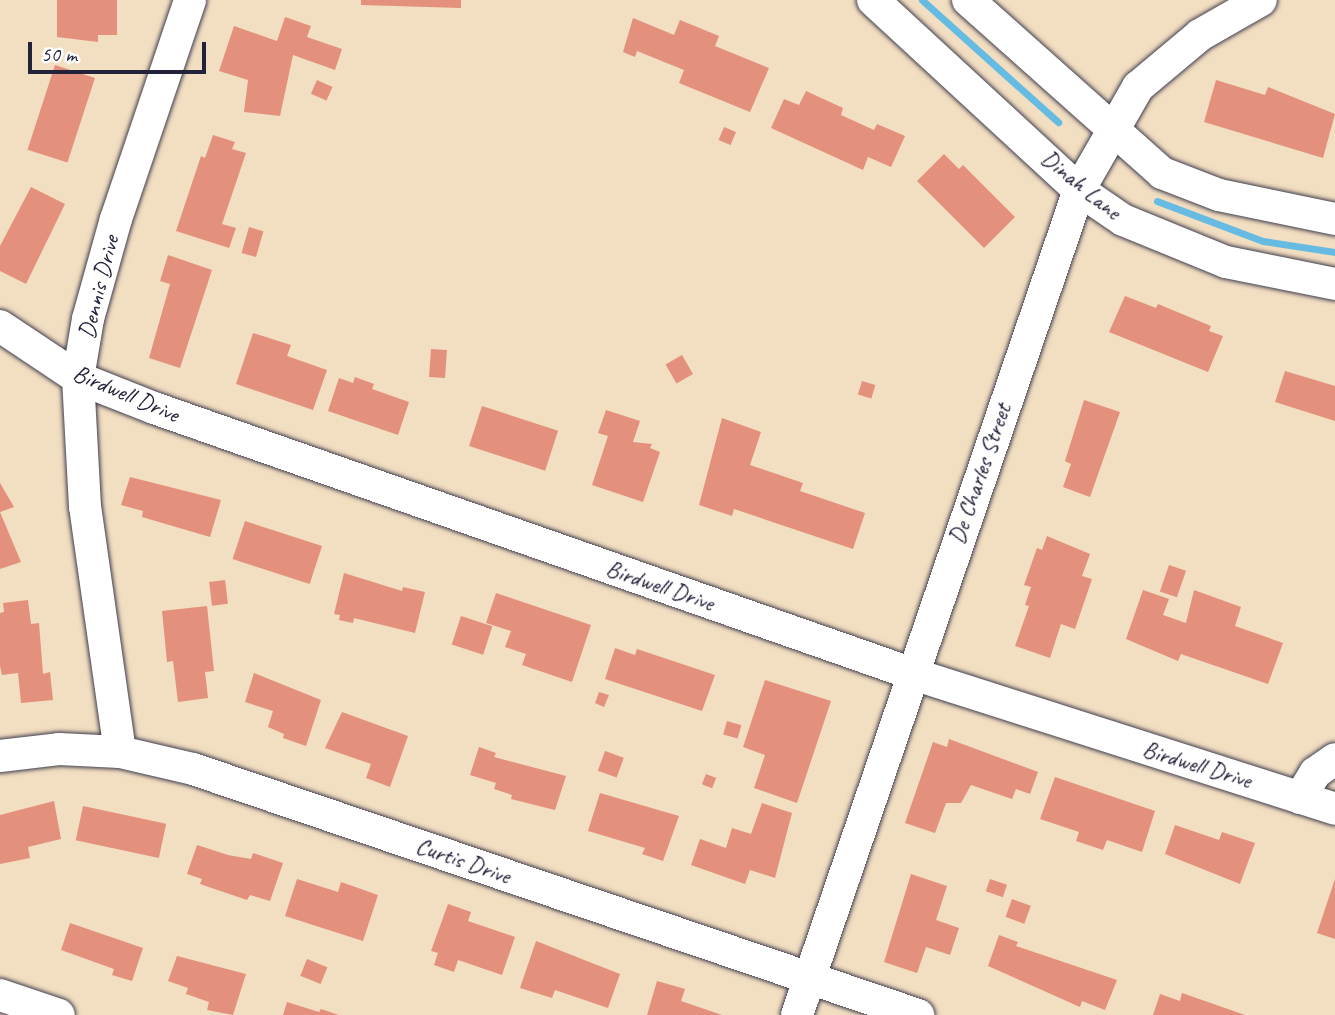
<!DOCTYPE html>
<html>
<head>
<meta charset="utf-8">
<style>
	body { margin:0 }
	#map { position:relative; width:1335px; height:1015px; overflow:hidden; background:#f2dec1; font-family:Caveat,sans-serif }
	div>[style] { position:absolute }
	.stream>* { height:7px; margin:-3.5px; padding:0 3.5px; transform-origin:3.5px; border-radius:3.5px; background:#66bbe2 }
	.building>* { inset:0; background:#e3907c; transform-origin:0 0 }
	.roads { filter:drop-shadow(0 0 2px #413e4f) drop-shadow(0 0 2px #413e4f) }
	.minor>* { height:32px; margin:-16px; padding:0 16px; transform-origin:16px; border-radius:16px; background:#fff }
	span { translate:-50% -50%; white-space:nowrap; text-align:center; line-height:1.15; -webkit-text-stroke:5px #fff; paint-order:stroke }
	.street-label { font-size:24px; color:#22223b }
	.scale { position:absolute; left:28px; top:42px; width:178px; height:32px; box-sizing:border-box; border:4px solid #22223b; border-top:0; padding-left:9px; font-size:21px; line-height:24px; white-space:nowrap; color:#22223b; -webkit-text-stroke:5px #fff; paint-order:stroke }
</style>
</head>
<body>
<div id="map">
	<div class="stream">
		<div style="left:922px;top:0;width:183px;rotate:41.9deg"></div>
		<div style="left:1157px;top:201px;width:113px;rotate:20.7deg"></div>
		<div style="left:1263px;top:241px;width:73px;rotate:8.7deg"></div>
	</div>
	<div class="building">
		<div style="clip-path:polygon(57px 0,117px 0,117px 35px,98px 35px,98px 42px,57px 37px)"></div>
		<div style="clip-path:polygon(361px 0,461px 0,461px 8px,361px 5px)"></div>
		<div style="clip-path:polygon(285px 17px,311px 26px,307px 37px,342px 49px,335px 70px,293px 55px,280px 116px,244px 112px,248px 80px,219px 71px,234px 26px,277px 41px)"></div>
		<div style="clip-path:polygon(633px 18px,674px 35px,680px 20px,719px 36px,715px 46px,769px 68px,750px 112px,679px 83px,684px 70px,637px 51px,635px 57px,623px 52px)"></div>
		<div style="left:55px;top:65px;width:42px;height:89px;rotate:18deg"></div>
		<div style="left:317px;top:80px;width:17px;height:15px;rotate:24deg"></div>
		<div style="clip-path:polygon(1216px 80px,1265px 95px,1268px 87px,1335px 114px,1323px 158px,1204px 122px)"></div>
		<div style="clip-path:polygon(806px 91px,843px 108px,841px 115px,874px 130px,877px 124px,905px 136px,891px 167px,868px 157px,863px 170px,771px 128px,784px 99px,799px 105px)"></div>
		<div style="left:724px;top:127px;width:13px;height:14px;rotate:23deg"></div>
		<div style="clip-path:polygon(213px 135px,235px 142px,232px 149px,246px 153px,222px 224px,236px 228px,229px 248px,176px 231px,201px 156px,205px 158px)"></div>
		<div style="clip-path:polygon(944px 154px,959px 169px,963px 165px,1015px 217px,984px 248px,917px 181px)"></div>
		<div style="clip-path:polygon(31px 187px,65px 204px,26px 284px,0 271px,0 246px)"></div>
		<div style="left:249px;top:227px;width:15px;height:27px;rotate:16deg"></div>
		<div style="clip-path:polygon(168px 255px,212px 270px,180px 368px,149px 358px,170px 284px,160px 281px)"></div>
		<div style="clip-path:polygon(1125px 296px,1156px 308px,1158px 304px,1211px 326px,1209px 331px,1223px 336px,1208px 372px,1109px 332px)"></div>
		<div style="clip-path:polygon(253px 333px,291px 345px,287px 356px,327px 370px,313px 410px,236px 384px)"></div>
		<div style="left:431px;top:349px;width:16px;height:28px;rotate:4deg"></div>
		<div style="left:682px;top:355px;width:22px;height:19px;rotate:60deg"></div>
		<div style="clip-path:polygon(1285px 371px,1335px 386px,1335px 421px,1275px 402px)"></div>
		<div style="clip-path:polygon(355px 377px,374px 384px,372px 389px,409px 402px,398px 435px,328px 411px,339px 378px,353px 383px)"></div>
		<div style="left:862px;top:381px;width:14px;height:14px;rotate:17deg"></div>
		<div style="clip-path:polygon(1084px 400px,1120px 412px,1090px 497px,1063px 487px,1071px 464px,1065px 461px)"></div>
		<div style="left:482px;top:406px;width:80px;height:42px;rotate:18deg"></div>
		<div style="clip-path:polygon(606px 410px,640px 421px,633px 442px,652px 444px,650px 448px,660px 452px,643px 502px,592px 485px,608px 436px,598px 433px)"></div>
		<div style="clip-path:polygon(722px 418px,761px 432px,750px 465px,803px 483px,800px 491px,865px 513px,853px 549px,734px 509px,732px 516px,699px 505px)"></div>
		<div style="clip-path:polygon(130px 477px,221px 500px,210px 537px,142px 517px,143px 511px,121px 505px)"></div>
		<div style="clip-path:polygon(0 483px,14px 507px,0 512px,21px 562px,0 569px)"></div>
		<div style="left:245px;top:521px;width:81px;height:40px;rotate:18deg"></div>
		<div style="clip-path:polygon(1047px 536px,1090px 554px,1082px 576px,1092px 579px,1075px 629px,1061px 624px,1050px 658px,1015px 646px,1029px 606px,1025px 605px,1031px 587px,1024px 585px,1037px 548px,1042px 550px)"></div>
		<div style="left:1169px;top:565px;width:18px;height:28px;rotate:19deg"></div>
		<div style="clip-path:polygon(344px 573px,402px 591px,403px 587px,425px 592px,415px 633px,354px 618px,353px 623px,339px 620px,340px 615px,334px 614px)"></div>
		<div style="left:225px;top:580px;width:24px;height:16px;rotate:83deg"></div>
		<div style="clip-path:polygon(1143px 590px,1169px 599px,1163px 615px,1186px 623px,1194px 590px,1241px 607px,1235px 626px,1283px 643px,1268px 684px,1181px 654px,1178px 661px,1126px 639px)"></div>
		<div style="clip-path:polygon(496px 593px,591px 625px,572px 682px,522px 665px,526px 654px,505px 647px,511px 631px,486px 623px)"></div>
		<div style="clip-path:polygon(28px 600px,31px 624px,39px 623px,43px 674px,50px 672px,53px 700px,21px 703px,18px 673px,2px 675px,0 666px,0 613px,4px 612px,3px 603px)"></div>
		<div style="clip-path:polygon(207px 606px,214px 671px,205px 672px,208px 698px,178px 702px,173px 661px,167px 662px,162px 611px)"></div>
		<div style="left:461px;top:616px;width:33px;height:30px;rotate:18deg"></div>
		<div style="clip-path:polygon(615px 648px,635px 655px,637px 649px,715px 675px,702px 711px,605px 679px)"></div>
		<div style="clip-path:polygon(254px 673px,321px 700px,306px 746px,283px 738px,284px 734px,268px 727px,273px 711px,245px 702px)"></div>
		<div style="clip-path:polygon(765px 680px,831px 701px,797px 803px,754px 788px,765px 755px,743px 747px)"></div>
		<div style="clip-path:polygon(599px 692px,609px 695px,604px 707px,595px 703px)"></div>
		<div style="clip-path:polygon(342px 712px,408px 736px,390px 787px,366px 778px,371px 764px,325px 748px)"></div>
		<div style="left:727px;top:721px;width:15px;height:14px;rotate:16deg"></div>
		<div style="clip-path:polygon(949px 739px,1038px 772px,1030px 794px,1016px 789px,1012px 799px,971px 785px,961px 803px,946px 803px,935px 833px,905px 823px,933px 742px,947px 747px)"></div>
		<div style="clip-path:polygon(479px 747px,496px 753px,494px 757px,566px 776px,555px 810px,511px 799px,512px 795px,494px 789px,496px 783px,470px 775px)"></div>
		<div style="left:605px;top:751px;width:20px;height:21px;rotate:20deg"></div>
		<div style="left:706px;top:774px;width:11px;height:11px;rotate:22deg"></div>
		<div style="clip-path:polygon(1055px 777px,1155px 811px,1142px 852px,1107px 840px,1103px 850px,1076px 841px,1079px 832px,1040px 819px)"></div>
		<div style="clip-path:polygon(600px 793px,679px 816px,663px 861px,642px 854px,645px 848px,588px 831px)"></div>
		<div style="clip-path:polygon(54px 801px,61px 839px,28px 847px,30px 858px,0 864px,0 815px)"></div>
		<div style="clip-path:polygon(762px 803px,792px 813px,775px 878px,750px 870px,745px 884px,691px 865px,700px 839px,726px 848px,732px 828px,751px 834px)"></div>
		<div style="left:83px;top:806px;width:85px;height:35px;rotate:12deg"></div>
		<div style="clip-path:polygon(1175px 825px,1219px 840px,1222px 832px,1255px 843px,1240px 884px,1165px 854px)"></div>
		<div style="clip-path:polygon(197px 845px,228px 855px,251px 859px,253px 853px,283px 863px,270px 901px,250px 895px,247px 900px,200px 884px,202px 879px,187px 874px)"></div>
		<div style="clip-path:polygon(911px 874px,947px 886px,936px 920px,959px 928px,950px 955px,926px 947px,917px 973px,884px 962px)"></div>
		<div style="clip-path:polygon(297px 879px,338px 892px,341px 882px,378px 895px,363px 941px,285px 916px)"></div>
		<div style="left:990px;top:879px;width:18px;height:13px;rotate:19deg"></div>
		<div style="clip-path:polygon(1335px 879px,1335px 939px,1317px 933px)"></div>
		<div style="left:1012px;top:899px;width:20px;height:19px;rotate:20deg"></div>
		<div style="clip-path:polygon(448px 904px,471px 912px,468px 921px,515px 937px,502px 975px,458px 960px,454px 972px,434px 965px,438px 953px,431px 951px)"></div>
		<div style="clip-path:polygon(70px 923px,143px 948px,132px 981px,112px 975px,114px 969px,61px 950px)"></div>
		<div style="clip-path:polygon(999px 935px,1018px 942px,1016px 946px,1117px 980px,1105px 1010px,1082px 1001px,1080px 1007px,988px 966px)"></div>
		<div style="clip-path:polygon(536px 941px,620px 974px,608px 1008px,555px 990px,552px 998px,520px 988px)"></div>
		<div style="clip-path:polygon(177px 956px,246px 974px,233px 1015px,207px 1010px,209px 1002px,186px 994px,188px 988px,168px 981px)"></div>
		<div style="left:307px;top:959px;width:22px;height:18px;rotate:22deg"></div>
		<div style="clip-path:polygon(657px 981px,685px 989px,681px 1001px,722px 1015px,647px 1015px)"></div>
		<div style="clip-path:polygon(1182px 993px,1245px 1015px,1153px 1015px,1160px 994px,1180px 1001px)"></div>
		<div style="clip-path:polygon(287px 1002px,319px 1012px,321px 1009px,339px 1015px,283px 1015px)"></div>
	</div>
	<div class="roads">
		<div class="minor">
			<div style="left:873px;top:0;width:280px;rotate:42.7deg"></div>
			<div style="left:1079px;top:190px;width:53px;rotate:34.3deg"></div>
			<div style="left:1123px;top:220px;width:111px;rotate:22.2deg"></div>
			<div style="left:1226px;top:262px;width:111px;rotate:11.4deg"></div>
			<div style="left:968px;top:0;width:260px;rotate:41.7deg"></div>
			<div style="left:1162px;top:173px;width:61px;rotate:21.1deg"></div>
			<div style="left:1219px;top:195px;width:118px;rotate:11.7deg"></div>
			<div style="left:0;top:326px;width:94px;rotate:33.7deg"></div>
			<div style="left:78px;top:378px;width:82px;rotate:21.5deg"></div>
			<div style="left:154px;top:408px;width:804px;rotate:19.31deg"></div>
			<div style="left:913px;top:674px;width:443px;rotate:17.7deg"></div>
			<div style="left:120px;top:752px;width:247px;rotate:-98.1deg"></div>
			<div style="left:85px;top:507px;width:129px;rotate:-93.1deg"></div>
			<div style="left:78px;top:378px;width:60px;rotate:-80.4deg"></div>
			<div style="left:88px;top:319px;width:104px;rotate:-74.4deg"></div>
			<div style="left:116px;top:219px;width:231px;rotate:-71.3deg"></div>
			<div style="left:0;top:756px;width:59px;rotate:-6.8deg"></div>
			<div style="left:59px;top:749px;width:61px;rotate:2.8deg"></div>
			<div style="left:120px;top:752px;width:75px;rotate:13.1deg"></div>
			<div style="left:193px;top:769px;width:766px;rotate:18.74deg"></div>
			<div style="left:1300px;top:798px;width:29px;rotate:-59deg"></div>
			<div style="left:1315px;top:773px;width:24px;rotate:-35deg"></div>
			<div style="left:0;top:995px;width:62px;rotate:18.7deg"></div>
			<div style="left:797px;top:1015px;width:872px;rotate:-71.13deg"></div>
			<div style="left:1079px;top:190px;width:119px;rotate:-60.2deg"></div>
			<div style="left:1138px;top:87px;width:81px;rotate:-40deg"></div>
			<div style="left:1200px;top:35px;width:70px;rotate:-29.8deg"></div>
		</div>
	</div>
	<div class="street-label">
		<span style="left:1081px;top:185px;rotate:39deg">Dinah Lane</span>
		<span style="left:99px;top:287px;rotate:-76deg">Dennis Drive</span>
		<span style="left:126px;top:394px;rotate:23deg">Birdwell Drive</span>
		<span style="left:980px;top:474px;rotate:-71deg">De Charles Street</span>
		<span style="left:660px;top:586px;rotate:19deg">Birdwell Drive</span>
		<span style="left:1197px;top:765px;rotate:17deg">Birdwell Drive</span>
		<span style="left:463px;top:861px;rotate:19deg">Curtis Drive</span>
	</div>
	<div class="scale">50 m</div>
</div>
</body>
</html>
